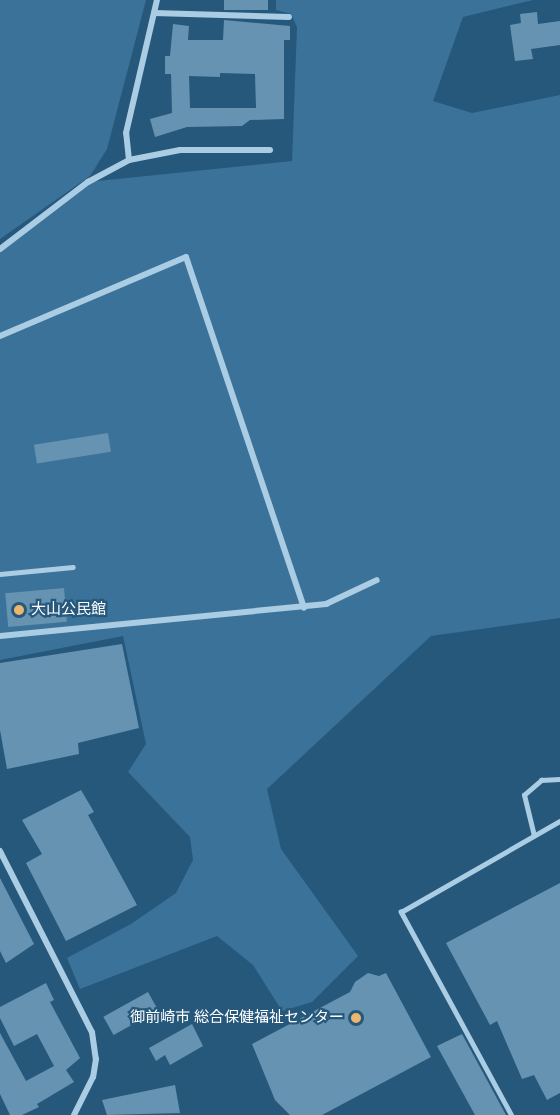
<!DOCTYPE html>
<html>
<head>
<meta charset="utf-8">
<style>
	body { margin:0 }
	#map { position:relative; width:560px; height:1115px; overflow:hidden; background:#26587c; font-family:Figtree,"Noto Sans JP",sans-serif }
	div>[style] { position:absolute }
	.green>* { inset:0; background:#3a7299 }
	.building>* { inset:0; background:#6693b1; transform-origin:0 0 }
	.service>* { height:4.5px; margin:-2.25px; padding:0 2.25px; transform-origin:2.25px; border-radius:2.25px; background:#aacde4 }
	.minor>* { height:6px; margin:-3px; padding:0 3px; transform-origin:3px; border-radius:3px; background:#aacde4 }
	.dots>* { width:16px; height:16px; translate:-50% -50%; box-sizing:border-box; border:3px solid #26587c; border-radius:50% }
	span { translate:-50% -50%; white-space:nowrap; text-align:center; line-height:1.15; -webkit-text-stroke:4.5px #26587c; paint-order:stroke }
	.poi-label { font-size:15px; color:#fff }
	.left { translate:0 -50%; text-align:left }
	.right { translate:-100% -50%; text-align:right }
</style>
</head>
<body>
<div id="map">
	<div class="green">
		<div style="clip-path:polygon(0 0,146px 0,107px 149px,90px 176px,0 239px)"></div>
		<div style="clip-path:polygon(276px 0,533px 0,463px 17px,433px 101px,472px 113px,560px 95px,560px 618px,431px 636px,267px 789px,281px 849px,358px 956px,312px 1002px,282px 1011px,253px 965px,217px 936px,80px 989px,67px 958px,131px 924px,176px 893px,193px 860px,190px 837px,128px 772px,146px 744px,123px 636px,0 660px,0 249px,88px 182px,292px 161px,297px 27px,291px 14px,276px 10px)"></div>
	</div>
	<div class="building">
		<div style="left:224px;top:0;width:44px;height:10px"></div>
		<div style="clip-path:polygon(537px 12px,538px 24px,560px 21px,560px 45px,531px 49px,533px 59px,515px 61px,510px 25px,521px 23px,520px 14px)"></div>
		<div style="clip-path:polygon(evenodd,224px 20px,290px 26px,290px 40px,284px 40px,284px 119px,250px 120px,242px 126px,187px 127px,155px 137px,150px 119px,172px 113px,171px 74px,165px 74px,165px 56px,170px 56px,173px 24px,189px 26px,188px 40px,223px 40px,224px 20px,220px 73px,255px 74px,256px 108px,190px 108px,189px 76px,220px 77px,220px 73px)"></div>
		<div style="left:108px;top:433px;width:19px;height:75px;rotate:81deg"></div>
		<div style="left:64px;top:588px;width:34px;height:59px;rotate:85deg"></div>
		<div style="clip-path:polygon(122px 644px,139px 728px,78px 743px,79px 754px,7px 769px,0 730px,0 663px)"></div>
		<div style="clip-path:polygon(81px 790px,94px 812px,88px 815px,137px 905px,66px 941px,26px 863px,42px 854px,22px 820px)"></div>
		<div style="clip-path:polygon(0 878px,34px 944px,6px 963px,0 951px)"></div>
		<div style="clip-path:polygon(560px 883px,560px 1093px,547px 1100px,534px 1075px,522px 1079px,497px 1021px,490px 1025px,446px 943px)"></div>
		<div style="clip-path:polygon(368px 973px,379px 976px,386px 973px,431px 1057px,322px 1115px,290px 1115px,275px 1100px,252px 1044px,350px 992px,355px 982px)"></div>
		<div style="clip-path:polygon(46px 983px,54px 1000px,50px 1002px,80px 1058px,66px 1070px,74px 1082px,37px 1104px,39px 1107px,22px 1115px,10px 1115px,0 1094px,0 1033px,26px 1081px,54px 1066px,37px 1034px,14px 1046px,0 1018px,0 1007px)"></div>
		<div style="left:148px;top:992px;width:21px;height:51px;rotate:61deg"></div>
		<div style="clip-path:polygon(192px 1024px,203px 1046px,170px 1065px,165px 1055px,156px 1061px,149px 1048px)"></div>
		<div style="clip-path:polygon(462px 1034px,506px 1115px,475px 1115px,437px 1046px)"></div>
		<div style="clip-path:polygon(175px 1085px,180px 1113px,107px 1115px,102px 1100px)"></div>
	</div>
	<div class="service">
		<div style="left:0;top:574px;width:73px;rotate:-5.5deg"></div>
		<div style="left:534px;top:836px;width:42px;rotate:-103.7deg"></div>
		<div style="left:524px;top:795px;width:23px;rotate:-41deg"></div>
		<div style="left:541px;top:780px;width:19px;rotate:-3deg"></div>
		<div style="left:511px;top:1115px;width:231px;rotate:-118.5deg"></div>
		<div style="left:401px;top:912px;width:183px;rotate:-29.8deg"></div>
	</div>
	<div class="minor">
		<div style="left:154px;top:13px;width:135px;rotate:1.7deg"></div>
		<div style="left:129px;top:160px;width:27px;rotate:-96deg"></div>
		<div style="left:126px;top:133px;width:137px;rotate:-76.9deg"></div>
		<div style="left:0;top:249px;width:111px;rotate:-37.3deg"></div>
		<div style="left:88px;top:182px;width:47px;rotate:-28.2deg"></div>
		<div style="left:129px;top:160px;width:52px;rotate:-11.1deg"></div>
		<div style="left:180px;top:150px;width:90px"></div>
		<div style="left:0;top:336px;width:202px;rotate:-23deg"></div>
		<div style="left:186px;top:257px;width:370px;rotate:71.4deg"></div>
		<div style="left:0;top:636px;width:328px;rotate:-5.6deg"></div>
		<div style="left:326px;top:604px;width:56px;rotate:-25.2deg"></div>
		<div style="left:0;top:851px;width:203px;rotate:63.1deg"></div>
		<div style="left:92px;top:1032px;width:27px;rotate:82deg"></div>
		<div style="left:96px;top:1059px;width:18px;rotate:99deg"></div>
		<div style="left:93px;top:1077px;width:42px;rotate:116.6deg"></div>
	</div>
	<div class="dots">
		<div style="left:19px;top:610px;background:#edb66f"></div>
		<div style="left:356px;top:1018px;background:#edb66f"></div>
	</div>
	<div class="poi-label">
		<span class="left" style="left:31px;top:610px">大山公民館</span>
		<span class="right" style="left:344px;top:1018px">御前崎市 総合保健福祉センター</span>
	</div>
</div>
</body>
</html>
